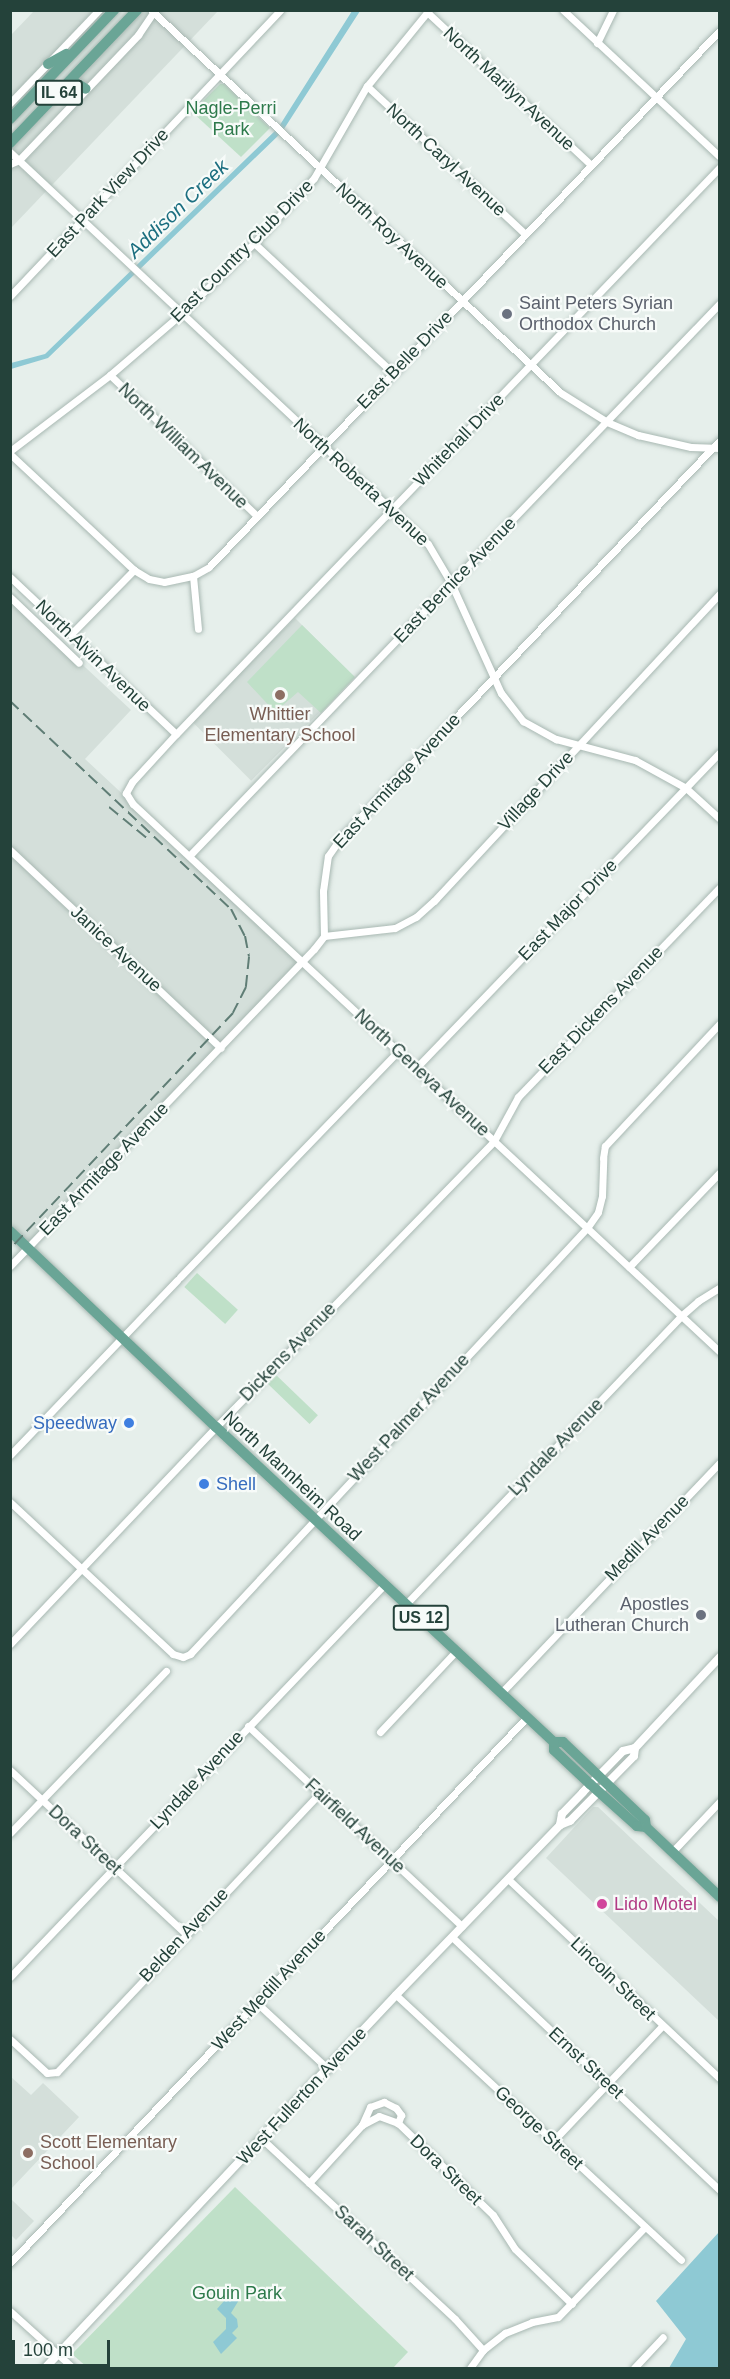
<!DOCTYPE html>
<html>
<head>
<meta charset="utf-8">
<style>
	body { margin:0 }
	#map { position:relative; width:730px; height:2379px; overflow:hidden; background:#e6efeb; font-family:Arial,sans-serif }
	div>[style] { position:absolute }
	.built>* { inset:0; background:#d4dfda; transform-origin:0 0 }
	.green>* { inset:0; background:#bfe0c8; transform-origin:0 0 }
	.water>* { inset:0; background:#8ec9d4 }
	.roads { filter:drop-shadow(0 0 2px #a8b8b2) drop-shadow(0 0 2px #a8b8b2) }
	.minor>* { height:7px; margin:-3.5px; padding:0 3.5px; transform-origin:3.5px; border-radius:3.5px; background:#fff }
	.tertiary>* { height:8px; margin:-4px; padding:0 4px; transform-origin:4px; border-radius:4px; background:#fff }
	.primary>* { height:10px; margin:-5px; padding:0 5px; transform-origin:5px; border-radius:5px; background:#6aa596 }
	.rail>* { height:2px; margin-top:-1px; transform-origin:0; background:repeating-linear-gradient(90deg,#5f7d75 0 12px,transparent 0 18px) }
	.dots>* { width:16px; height:16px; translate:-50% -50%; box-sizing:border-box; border:3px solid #f7fbf9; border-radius:50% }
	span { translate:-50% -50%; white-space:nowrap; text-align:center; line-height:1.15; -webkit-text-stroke:4.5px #f7fbf9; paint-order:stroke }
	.shield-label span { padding:2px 4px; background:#f7fbf9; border:2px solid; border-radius:4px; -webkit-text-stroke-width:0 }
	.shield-label { font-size:16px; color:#24423a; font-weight:700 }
	.street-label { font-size:18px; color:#24423a }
	.park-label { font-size:18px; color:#2d7a4b }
	.worship-label { font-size:18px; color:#5b616d }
	.left { translate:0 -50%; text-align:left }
	.right { translate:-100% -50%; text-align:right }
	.education-label { font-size:18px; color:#785e54 }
	.shop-label { font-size:18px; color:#366cbe }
	.hotel-label { font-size:18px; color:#b23c85 }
	.water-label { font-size:20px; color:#1c6f80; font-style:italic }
	.frame { position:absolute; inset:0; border:12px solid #24423a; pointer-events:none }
	.scale { position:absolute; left:12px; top:2340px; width:98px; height:27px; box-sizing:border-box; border:3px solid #24423a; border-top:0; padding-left:8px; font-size:18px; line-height:21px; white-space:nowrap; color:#24423a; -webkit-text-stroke:4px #f7fbf9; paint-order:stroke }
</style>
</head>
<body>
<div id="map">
	<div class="built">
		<div style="clip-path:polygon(34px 11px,114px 11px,11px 119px,11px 35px)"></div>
		<div style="clip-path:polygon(137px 11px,218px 11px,11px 228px,10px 143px)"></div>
		<div style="clip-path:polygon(10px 597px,131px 710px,85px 759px,303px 962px,28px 1248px,10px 1231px)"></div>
		<div style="left:295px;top:618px;width:84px;height:146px;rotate:45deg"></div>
		<div style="clip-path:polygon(593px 1807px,598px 1807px,719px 1921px,719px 2021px,546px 1858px)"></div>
		<div style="clip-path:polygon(10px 2076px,31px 2095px,43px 2083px,79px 2117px,11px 2189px)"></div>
		<div style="clip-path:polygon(11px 2199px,34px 2221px,16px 2240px,11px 2235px)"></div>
	</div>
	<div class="green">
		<div style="clip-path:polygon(220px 84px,224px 84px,270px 128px,241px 157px,192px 112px)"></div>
		<div style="clip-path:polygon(302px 625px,355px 677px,321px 713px,298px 692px,275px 712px,247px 682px)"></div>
		<div style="left:197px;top:1273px;width:55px;height:19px;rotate:42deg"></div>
		<div style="left:274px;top:1373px;width:61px;height:12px;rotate:44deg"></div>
		<div style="clip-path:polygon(235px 2187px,408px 2352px,393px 2368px,88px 2368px,72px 2354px)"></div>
	</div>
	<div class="water">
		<div style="clip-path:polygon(352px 11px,360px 11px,282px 132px,48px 358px,11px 369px,11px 363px,45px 354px,278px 128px)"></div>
		<div style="clip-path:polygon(719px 2232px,719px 2368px,669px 2368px,686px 2339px,656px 2301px)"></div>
		<div style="clip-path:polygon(232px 2292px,239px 2300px,231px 2313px,237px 2319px,238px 2327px,232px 2333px,237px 2338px,221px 2354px,213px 2342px,226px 2329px,226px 2318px,217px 2309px)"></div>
	</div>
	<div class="roads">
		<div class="minor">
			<div style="left:151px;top:10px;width:561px;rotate:43.05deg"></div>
			<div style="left:561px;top:393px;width:54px;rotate:32.2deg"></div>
			<div style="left:607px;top:422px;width:34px;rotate:23deg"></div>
			<div style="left:638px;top:435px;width:54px;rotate:12.8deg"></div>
			<div style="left:691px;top:447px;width:29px;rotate:2deg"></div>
			<div style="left:563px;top:10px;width:215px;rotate:43.1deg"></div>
			<div style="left:427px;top:12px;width:224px;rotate:43deg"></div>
			<div style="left:597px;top:43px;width:37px;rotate:-64deg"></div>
			<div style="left:367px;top:86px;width:216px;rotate:43.1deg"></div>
			<div style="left:10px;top:103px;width:129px;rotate:-46.3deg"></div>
			<div style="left:10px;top:152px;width:573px;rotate:43.16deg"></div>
			<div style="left:428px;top:544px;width:45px;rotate:59.5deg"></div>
			<div style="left:451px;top:583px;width:121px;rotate:65.6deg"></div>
			<div style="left:501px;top:693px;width:36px;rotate:52deg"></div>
			<div style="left:523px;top:721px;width:38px;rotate:29deg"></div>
			<div style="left:556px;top:739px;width:82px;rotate:14.9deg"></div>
			<div style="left:635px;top:760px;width:58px;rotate:28.8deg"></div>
			<div style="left:686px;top:788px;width:46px;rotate:42.4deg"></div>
			<div style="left:10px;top:164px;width:10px;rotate:-24deg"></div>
			<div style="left:19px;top:160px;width:173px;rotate:-46.4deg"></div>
			<div style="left:138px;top:35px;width:30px;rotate:-56deg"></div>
			<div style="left:720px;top:167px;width:786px;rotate:133.81deg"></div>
			<div style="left:176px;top:734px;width:65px;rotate:132.5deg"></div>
			<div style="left:132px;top:782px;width:13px;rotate:119deg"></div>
			<div style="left:126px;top:793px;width:13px;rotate:58deg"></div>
			<div style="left:133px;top:804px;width:803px;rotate:43.03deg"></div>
			<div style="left:254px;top:243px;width:189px;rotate:43.1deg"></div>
			<div style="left:10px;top:296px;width:393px;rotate:-46.6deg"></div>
			<div style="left:110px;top:375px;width:204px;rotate:43.8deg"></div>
			<div style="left:10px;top:451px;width:126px;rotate:-37.2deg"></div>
			<div style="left:110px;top:375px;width:95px;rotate:-40.7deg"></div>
			<div style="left:182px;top:313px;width:100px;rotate:-44.2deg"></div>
			<div style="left:254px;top:243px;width:88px;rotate:-47.3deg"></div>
			<div style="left:314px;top:178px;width:106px;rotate:-60.1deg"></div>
			<div style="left:367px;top:86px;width:98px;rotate:-50.8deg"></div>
			<div style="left:10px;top:454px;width:170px;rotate:43.1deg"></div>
			<div style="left:193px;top:576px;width:53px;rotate:84.6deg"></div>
			<div style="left:10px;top:577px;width:228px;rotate:43.4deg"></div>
			<div style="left:10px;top:597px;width:95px;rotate:43.7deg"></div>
			<div style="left:71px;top:634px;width:90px;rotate:-45.5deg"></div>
			<div style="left:134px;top:570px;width:17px;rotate:31deg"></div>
			<div style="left:149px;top:579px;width:15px;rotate:11deg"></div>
			<div style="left:164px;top:582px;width:30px;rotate:-12deg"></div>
			<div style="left:193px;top:576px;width:18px;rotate:-29deg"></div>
			<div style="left:209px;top:567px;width:741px;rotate:-46.42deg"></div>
			<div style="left:10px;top:850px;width:289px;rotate:43.2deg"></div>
			<div style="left:190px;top:855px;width:765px;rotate:-46.16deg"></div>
			<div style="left:324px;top:936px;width:71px;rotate:-6.4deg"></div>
			<div style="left:395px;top:928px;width:24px;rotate:-28deg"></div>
			<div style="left:416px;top:917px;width:24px;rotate:-42deg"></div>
			<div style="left:434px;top:901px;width:420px;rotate:-47.1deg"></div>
			<div style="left:416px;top:1068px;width:438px;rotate:-46.1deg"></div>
			<div style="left:10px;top:1266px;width:439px;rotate:-46.2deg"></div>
			<div style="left:314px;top:949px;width:16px;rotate:-52deg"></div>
			<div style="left:324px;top:936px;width:45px;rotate:-91.3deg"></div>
			<div style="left:323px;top:891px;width:35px;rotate:-82deg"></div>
			<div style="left:328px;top:856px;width:21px;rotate:-55deg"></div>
			<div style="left:340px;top:839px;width:551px;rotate:-46.4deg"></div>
			<div style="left:629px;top:1267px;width:132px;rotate:-46.2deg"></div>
			<div style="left:180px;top:1277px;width:314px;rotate:-46deg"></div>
			<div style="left:10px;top:1455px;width:242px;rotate:-46.3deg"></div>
			<div style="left:10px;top:1502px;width:223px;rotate:43deg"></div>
			<div style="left:173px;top:1654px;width:10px;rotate:17deg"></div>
			<div style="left:183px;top:1657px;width:8px;rotate:-23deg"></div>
			<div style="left:190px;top:1654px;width:582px;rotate:-47.02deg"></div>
			<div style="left:587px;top:1228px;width:19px;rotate:-55deg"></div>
			<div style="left:598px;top:1212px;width:16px;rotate:-76deg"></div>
			<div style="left:602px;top:1196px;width:38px;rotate:-88deg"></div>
			<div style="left:603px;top:1158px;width:12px;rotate:-81deg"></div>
			<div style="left:605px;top:1146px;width:168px;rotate:-46.9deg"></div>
			<div style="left:406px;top:1604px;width:398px;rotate:-46.3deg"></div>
			<div style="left:681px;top:1316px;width:23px;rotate:-41deg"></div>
			<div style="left:698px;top:1301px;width:26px;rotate:-32deg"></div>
			<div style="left:10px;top:1644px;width:299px;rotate:-46.5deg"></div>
			<div style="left:216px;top:1427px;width:399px;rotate:-45.8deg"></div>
			<div style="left:494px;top:1141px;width:50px;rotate:-61.4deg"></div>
			<div style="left:518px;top:1097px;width:291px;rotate:-46.1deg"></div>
			<div style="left:501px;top:1693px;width:318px;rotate:-46.5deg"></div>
			<div style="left:248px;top:1726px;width:293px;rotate:43.1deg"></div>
			<div style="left:380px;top:1732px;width:111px;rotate:-46.8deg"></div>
			<div style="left:10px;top:1770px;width:239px;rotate:43deg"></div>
			<div style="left:10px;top:1833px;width:225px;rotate:-46.1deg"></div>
			<div style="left:672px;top:1852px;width:70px;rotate:-46.7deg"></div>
			<div style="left:508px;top:1879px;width:291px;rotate:43.3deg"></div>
			<div style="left:452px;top:1937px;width:369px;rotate:43.4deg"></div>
			<div style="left:10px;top:1977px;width:543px;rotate:-46.34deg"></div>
			<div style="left:396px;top:1995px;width:389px;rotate:42.9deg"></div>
			<div style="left:257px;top:2003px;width:97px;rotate:42.9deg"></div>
			<div style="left:10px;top:2039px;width:50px;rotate:42.6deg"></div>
			<div style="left:47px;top:2073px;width:10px;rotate:-6deg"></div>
			<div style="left:57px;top:2072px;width:383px;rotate:-46.7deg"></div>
			<div style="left:362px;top:2125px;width:20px;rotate:-66deg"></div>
			<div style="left:370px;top:2107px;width:15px;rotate:-20deg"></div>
			<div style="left:384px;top:2102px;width:13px;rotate:27deg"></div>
			<div style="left:396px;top:2108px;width:9px;rotate:54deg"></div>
			<div style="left:401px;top:2115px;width:9px;rotate:111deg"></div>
			<div style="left:262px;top:2139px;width:264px;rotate:43deg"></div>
			<div style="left:455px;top:2319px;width:42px;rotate:47.9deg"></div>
			<div style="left:553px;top:2141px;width:158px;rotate:-46.5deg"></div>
			<div style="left:309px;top:2183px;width:79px;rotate:-47.6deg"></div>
			<div style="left:362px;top:2125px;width:19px;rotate:-28deg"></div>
			<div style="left:379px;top:2116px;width:20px;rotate:20deg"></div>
			<div style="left:398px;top:2123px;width:132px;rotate:44.1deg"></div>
			<div style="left:493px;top:2215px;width:40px;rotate:57.1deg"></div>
			<div style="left:515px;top:2249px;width:79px;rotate:44deg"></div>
			<div style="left:10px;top:2263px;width:752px;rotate:-46.56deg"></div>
			<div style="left:10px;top:2311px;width:85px;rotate:42.1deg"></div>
			<div style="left:470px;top:2368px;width:22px;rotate:-54deg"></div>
			<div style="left:483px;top:2350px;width:28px;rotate:-38deg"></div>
			<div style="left:505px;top:2333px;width:29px;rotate:-22deg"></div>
			<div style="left:532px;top:2322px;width:26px;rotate:-11deg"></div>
			<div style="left:558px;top:2317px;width:125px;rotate:-46deg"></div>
			<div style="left:634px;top:2368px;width:42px;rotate:-46.9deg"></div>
		</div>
		<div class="tertiary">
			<div style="left:560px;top:1825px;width:11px;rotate:-80deg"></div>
			<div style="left:562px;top:1814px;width:30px;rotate:-46deg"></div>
			<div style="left:583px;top:1792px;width:57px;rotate:-45.7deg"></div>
			<div style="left:623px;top:1751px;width:12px;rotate:-14deg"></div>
			<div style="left:45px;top:2368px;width:512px;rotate:-46.74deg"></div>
			<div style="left:396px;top:1995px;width:236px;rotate:-46deg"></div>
			<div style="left:560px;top:1825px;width:11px;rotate:-22deg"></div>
			<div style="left:570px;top:1821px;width:91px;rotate:-45.4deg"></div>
			<div style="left:634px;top:1756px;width:8px;rotate:-83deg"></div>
			<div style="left:635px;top:1748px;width:125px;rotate:-47deg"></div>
		</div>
		<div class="primary">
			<div style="left:48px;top:64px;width:21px;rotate:-29deg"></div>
			<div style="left:71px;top:80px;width:17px;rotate:31deg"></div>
			<div style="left:10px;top:119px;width:151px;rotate:-46.3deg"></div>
			<div style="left:10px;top:143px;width:184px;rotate:-46.3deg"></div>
			<div style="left:10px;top:1231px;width:284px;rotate:43.6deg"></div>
			<div style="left:216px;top:1427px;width:462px;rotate:43deg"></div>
			<div style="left:554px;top:1742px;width:8px;rotate:90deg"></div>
			<div style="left:554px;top:1750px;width:50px;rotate:43.4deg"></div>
			<div style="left:590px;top:1784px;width:63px;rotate:41.8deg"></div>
			<div style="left:637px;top:1826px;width:9px;rotate:6deg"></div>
			<div style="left:554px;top:1742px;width:9px"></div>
			<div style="left:563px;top:1742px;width:113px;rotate:43.6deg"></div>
			<div style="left:645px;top:1820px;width:7px;rotate:82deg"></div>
			<div style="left:646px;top:1827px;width:102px;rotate:43.4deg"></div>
		</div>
	</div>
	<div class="rail">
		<div style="left:10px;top:701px;width:303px;rotate:43.3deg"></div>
		<div style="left:231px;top:909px;width:30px;rotate:63deg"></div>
		<div style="left:245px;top:936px;width:21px;rotate:79deg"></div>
		<div style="left:249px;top:957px;width:30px;rotate:96deg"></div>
		<div style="left:246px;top:987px;width:29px;rotate:117deg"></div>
		<div style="left:233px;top:1013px;width:325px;rotate:133.4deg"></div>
		<div style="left:109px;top:807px;width:50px;rotate:39.4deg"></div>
	</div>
	<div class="dots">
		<div style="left:507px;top:314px;background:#6b7280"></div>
		<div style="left:280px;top:695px;background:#8d6e63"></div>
		<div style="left:129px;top:1423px;background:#3f7fe0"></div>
		<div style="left:204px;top:1484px;background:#3f7fe0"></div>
		<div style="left:701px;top:1615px;background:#6b7280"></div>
		<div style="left:602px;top:1904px;background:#d1479c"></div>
		<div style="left:28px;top:2153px;background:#8d6e63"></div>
	</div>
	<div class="shield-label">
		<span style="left:59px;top:93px">IL 64</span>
		<span style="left:421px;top:1618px">US 12</span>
	</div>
	<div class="street-label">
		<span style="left:509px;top:89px;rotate:43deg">North Marilyn Avenue</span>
		<span style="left:446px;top:160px;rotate:43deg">North Caryl Avenue</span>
		<span style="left:108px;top:193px;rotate:-47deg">East Park View Drive</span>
		<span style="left:392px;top:236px;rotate:43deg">North Roy Avenue</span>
		<span style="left:242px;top:251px;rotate:-45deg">East Country Club Drive</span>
		<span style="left:405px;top:360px;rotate:-46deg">East Belle Drive</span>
		<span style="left:459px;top:440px;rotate:-46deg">Whitehall Drive</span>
		<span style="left:183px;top:446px;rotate:44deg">North William Avenue</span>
		<span style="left:361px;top:482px;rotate:43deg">North Roberta Avenue</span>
		<span style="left:455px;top:580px;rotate:-46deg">East Bernice Avenue</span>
		<span style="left:93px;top:656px;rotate:44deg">North Alvin Avenue</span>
		<span style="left:397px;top:781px;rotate:-47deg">East Armitage Avenue</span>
		<span style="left:536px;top:791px;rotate:-47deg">Village Drive</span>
		<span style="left:568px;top:910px;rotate:-46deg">East Major Drive</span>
		<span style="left:116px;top:949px;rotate:43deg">Janice Avenue</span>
		<span style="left:601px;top:1010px;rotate:-46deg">East Dickens Avenue</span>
		<span style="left:422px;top:1073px;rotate:43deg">North Geneva Avenue</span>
		<span style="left:104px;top:1169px;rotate:-46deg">East Armitage Avenue</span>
		<span style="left:288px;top:1352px;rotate:-46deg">Dickens Avenue</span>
		<span style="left:409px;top:1418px;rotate:-47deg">West Palmer Avenue</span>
		<span style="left:556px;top:1447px;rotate:-46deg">Lyndale Avenue</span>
		<span style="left:292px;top:1476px;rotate:43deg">North Mannheim Road</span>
		<span style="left:647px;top:1538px;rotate:-46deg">Medill Avenue</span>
		<span style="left:197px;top:1780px;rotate:-47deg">Lyndale Avenue</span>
		<span style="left:355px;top:1826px;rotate:43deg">Fairfield Avenue</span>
		<span style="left:85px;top:1840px;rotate:43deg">Dora Street</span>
		<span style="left:184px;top:1935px;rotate:-47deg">Belden Avenue</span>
		<span style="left:613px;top:1979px;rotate:44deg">Lincoln Street</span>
		<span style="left:269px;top:1990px;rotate:-47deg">West Medill Avenue</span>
		<span style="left:586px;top:2063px;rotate:43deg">Ernst Street</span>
		<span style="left:302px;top:2096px;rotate:-47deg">West Fullerton Avenue</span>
		<span style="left:539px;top:2128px;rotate:43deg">George Street</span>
		<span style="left:446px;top:2170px;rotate:44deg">Dora Street</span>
		<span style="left:374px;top:2243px;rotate:43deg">Sarah Street</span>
	</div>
	<div class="park-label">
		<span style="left:231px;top:119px">Nagle-Perri<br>Park</span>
		<span style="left:237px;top:2293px">Gouin Park</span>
	</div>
	<div class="worship-label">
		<span class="left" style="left:519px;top:314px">Saint Peters Syrian<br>Orthodox Church</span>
		<span class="right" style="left:689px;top:1615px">Apostles<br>Lutheran Church</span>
	</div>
	<div class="education-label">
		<span style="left:280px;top:725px">Whittier<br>Elementary School</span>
		<span class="left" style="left:40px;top:2153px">Scott Elementary<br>School</span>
	</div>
	<div class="shop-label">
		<span class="right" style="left:117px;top:1423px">Speedway</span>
		<span class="left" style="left:216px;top:1484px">Shell</span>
	</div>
	<div class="hotel-label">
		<span class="left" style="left:614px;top:1904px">Lido Motel</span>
	</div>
	<div class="water-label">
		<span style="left:178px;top:209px;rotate:-44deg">Addison Creek</span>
	</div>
	<div class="frame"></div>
	<div class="scale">100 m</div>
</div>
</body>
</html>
